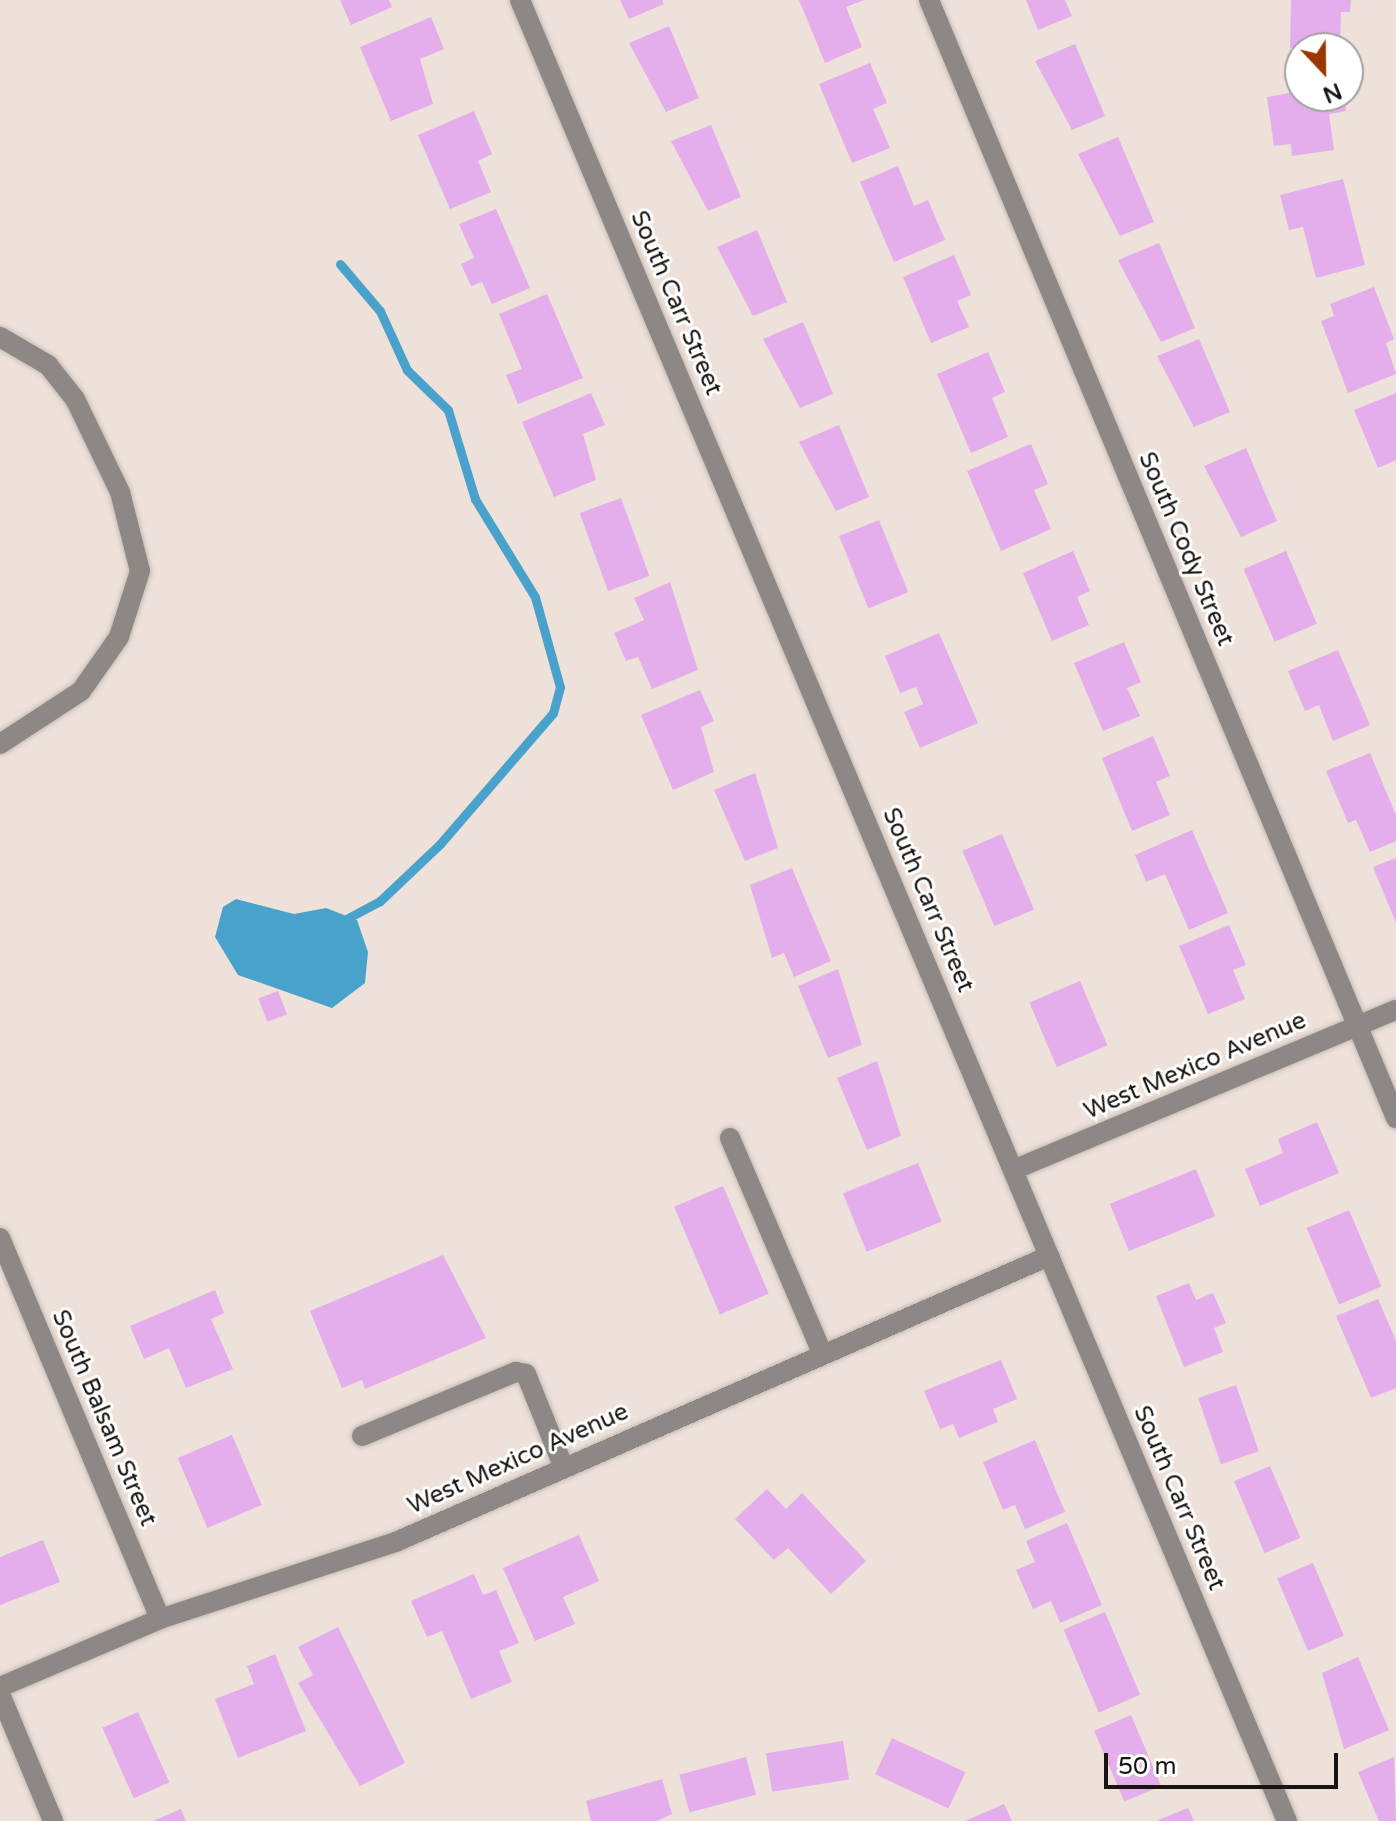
<!DOCTYPE html>
<html>
<head>
<meta charset="utf-8">
<style>
	body { margin:0 }
	#map { position:relative; width:1396px; height:1821px; overflow:hidden; background:#ede1d9; font-family:"Varela Round",sans-serif }
	div>[style] { position:absolute }
	.water>* { inset:0; background:#49a2cc }
	.stream>* { height:9px; margin:-4.5px; padding:0 4.5px; transform-origin:4.5px; border-radius:4.5px; background:#49a2cc }
	.building>* { inset:0; background:#e4aeed; transform-origin:0 0 }
	.roads { filter:drop-shadow(0 0 2px #c6bcb5) drop-shadow(0 0 2px #c6bcb5) }
	.minor>* { height:20px; margin:-10px; padding:0 10px; transform-origin:10px; border-radius:10px; background:#8d8885 }
	span { translate:-50% -50%; white-space:nowrap; text-align:center; line-height:1.15; -webkit-text-stroke:6px #fff; paint-order:stroke }
	.street-label { font-size:24px; color:#171411 }
	.north { position:absolute; left:1284px; top:32px; width:80px; height:80px; box-sizing:border-box; background:#fff; border:2px solid #a2a1a0; border-radius:50%; rotate:158deg; font-size:22px; font-weight:700; line-height:32px; text-align:center; color:#171411 }
	.north::after { content:''; display:block; margin:auto; width:28px; height:36px; background:#9a3700; clip-path:polygon(50% 0,100% 100%,50% 72%,0 100%) }
	.scale { position:absolute; left:1104px; top:1753px; width:234px; height:36px; box-sizing:border-box; border:4px solid #171411; border-top:0; padding-left:10px; font-size:24px; line-height:28px; white-space:nowrap; color:#171411; -webkit-text-stroke:6px #fff; paint-order:stroke }
</style>
</head>
<body>
<div id="map">
	<div class="water">
		<div style="clip-path:polygon(236px 899px,294px 914px,326px 908px,357px 920px,368px 952px,365px 983px,332px 1008px,238px 975px,215px 937px,223px 907px)"></div>
	</div>
	<div class="stream">
		<div style="left:340px;top:264px;width:62px;rotate:49.6deg"></div>
		<div style="left:380px;top:311px;width:65px;rotate:65.4deg"></div>
		<div style="left:407px;top:370px;width:57px;rotate:44.3deg"></div>
		<div style="left:448px;top:410px;width:93px;rotate:73.1deg"></div>
		<div style="left:475px;top:499px;width:115px;rotate:58.5deg"></div>
		<div style="left:535px;top:597px;width:93px;rotate:74.5deg"></div>
		<div style="left:560px;top:687px;width:27px;rotate:105deg"></div>
		<div style="left:553px;top:713px;width:173px;rotate:130.8deg"></div>
		<div style="left:440px;top:844px;width:83px;rotate:136.5deg"></div>
		<div style="left:380px;top:901px;width:36px;rotate:152deg"></div>
	</div>
	<div class="building">
		<div style="clip-path:polygon(340px 0,389px 0,392px 7px,351px 25px)"></div>
		<div style="clip-path:polygon(620px 0,662px 0,664px 4px,629px 19px)"></div>
		<div style="clip-path:polygon(799px 0,864px 0,846px 7px,862px 47px,825px 63px)"></div>
		<div style="clip-path:polygon(1026px 0,1065px 0,1072px 16px,1038px 30px)"></div>
		<div style="clip-path:polygon(1291px 0,1351px 0,1350px 12px,1341px 12px,1340px 48px,1290px 48px)"></div>
		<div style="clip-path:polygon(431px 17px,444px 49px,420px 59px,433px 104px,391px 121px,360px 47px)"></div>
		<div style="clip-path:polygon(669px 26px,699px 98px,666px 112px,629px 43px)"></div>
		<div style="clip-path:polygon(1075px 44px,1105px 116px,1072px 130px,1035px 61px)"></div>
		<div style="clip-path:polygon(870px 63px,887px 103px,873px 109px,890px 148px,852px 163px,819px 84px)"></div>
		<div style="clip-path:polygon(1300px 72px,1300px 96px,1344px 96px,1346px 111px,1329px 114px,1334px 150px,1292px 156px,1291px 144px,1274px 146px,1267px 97px,1289px 93px,1287px 74px)"></div>
		<div style="clip-path:polygon(474px 111px,492px 154px,478px 161px,491px 192px,450px 209px,418px 135px)"></div>
		<div style="clip-path:polygon(711px 125px,741px 197px,708px 211px,671px 141px)"></div>
		<div style="clip-path:polygon(1118px 137px,1154px 222px,1120px 236px,1078px 154px)"></div>
		<div style="clip-path:polygon(898px 166px,914px 206px,928px 200px,945px 240px,894px 262px,860px 182px)"></div>
		<div style="clip-path:polygon(1343px 179px,1365px 265px,1316px 278px,1303px 227px,1289px 230px,1280px 195px)"></div>
		<div style="clip-path:polygon(496px 209px,530px 288px,492px 304px,482px 282px,471px 286px,461px 264px,474px 258px,459px 224px)"></div>
		<div style="clip-path:polygon(757px 230px,787px 302px,753px 316px,717px 247px)"></div>
		<div style="clip-path:polygon(1159px 243px,1195px 328px,1161px 342px,1118px 260px)"></div>
		<div style="clip-path:polygon(954px 255px,971px 295px,957px 301px,969px 327px,931px 343px,903px 277px)"></div>
		<div style="clip-path:polygon(1374px 287px,1394px 339px,1386px 343px,1396px 374px,1348px 393px,1321px 321px,1334px 316px,1330px 304px)"></div>
		<div style="clip-path:polygon(547px 294px,583px 378px,518px 404px,506px 375px,522px 369px,499px 314px)"></div>
		<div style="clip-path:polygon(803px 322px,833px 394px,800px 408px,763px 339px)"></div>
		<div style="clip-path:polygon(1199px 339px,1230px 412px,1194px 427px,1157px 356px)"></div>
		<div style="clip-path:polygon(988px 352px,1005px 392px,992px 398px,1008px 437px,971px 453px,937px 374px)"></div>
		<div style="clip-path:polygon(591px 393px,605px 425px,583px 434px,596px 480px,554px 497px,522px 422px)"></div>
		<div style="clip-path:polygon(1396px 393px,1396px 460px,1378px 468px,1354px 410px)"></div>
		<div style="clip-path:polygon(839px 425px,869px 497px,836px 511px,799px 442px)"></div>
		<div style="clip-path:polygon(1031px 444px,1048px 484px,1034px 490px,1051px 529px,1001px 551px,967px 471px)"></div>
		<div style="clip-path:polygon(1246px 448px,1277px 521px,1241px 537px,1204px 466px)"></div>
		<div style="left:621px;top:498px;width:83px;height:44px;rotate:70deg"></div>
		<div style="left:879px;top:520px;width:78px;height:43px;rotate:68deg"></div>
		<div style="clip-path:polygon(1073px 551px,1090px 591px,1077px 597px,1089px 625px,1052px 641px,1023px 573px)"></div>
		<div style="left:1286px;top:551px;width:79px;height:46px;rotate:67deg"></div>
		<div style="clip-path:polygon(670px 582px,698px 670px,652px 689px,638px 657px,626px 661px,614px 633px,644px 620px,634px 598px)"></div>
		<div style="clip-path:polygon(939px 633px,978px 723px,920px 748px,904px 712px,923px 704px,916px 687px,900px 693px,885px 656px)"></div>
		<div style="clip-path:polygon(1124px 642px,1141px 682px,1127px 688px,1140px 716px,1103px 731px,1074px 663px)"></div>
		<div style="clip-path:polygon(1338px 650px,1370px 725px,1333px 741px,1319px 705px,1305px 711px,1288px 671px)"></div>
		<div style="clip-path:polygon(700px 690px,714px 721px,701px 727px,714px 772px,673px 790px,641px 715px)"></div>
		<div style="clip-path:polygon(1153px 736px,1170px 776px,1156px 782px,1170px 815px,1132px 831px,1102px 758px)"></div>
		<div style="clip-path:polygon(1370px 753px,1396px 815px,1396px 841px,1370px 852px,1356px 820px,1348px 823px,1326px 771px)"></div>
		<div style="clip-path:polygon(755px 773px,778px 848px,745px 861px,714px 790px)"></div>
		<div style="clip-path:polygon(1192px 830px,1228px 913px,1189px 930px,1165px 874px,1146px 882px,1135px 855px)"></div>
		<div style="left:1002px;top:834px;width:82px;height:43px;rotate:67deg"></div>
		<div style="clip-path:polygon(1396px 858px,1396px 923px,1373px 867px)"></div>
		<div style="clip-path:polygon(792px 868px,831px 961px,794px 977px,784px 953px,772px 958px,750px 885px)"></div>
		<div style="clip-path:polygon(1229px 925px,1246px 965px,1233px 970px,1245px 999px,1208px 1014px,1179px 946px)"></div>
		<div style="clip-path:polygon(838px 969px,862px 1045px,828px 1058px,798px 986px)"></div>
		<div style="left:1080px;top:981px;width:70px;height:55px;rotate:67deg"></div>
		<div style="left:278px;top:991px;width:25px;height:21px;rotate:69deg"></div>
		<div style="clip-path:polygon(877px 1061px,901px 1136px,867px 1150px,837px 1078px)"></div>
		<div style="clip-path:polygon(1317px 1122px,1339px 1173px,1260px 1206px,1245px 1169px,1283px 1153px,1278px 1139px)"></div>
		<div style="left:918px;top:1163px;width:63px;height:81px;rotate:68deg"></div>
		<div style="left:1196px;top:1169px;width:51px;height:93px;rotate:68deg"></div>
		<div style="left:723px;top:1186px;width:117px;height:53px;rotate:67deg"></div>
		<div style="left:1349px;top:1210px;width:83px;height:46px;rotate:67deg"></div>
		<div style="clip-path:polygon(443px 1255px,486px 1338px,365px 1389px,362px 1380px,342px 1388px,310px 1311px)"></div>
		<div style="clip-path:polygon(1189px 1283px,1196px 1300px,1213px 1293px,1226px 1323px,1214px 1328px,1223px 1352px,1184px 1367px,1156px 1296px)"></div>
		<div style="clip-path:polygon(215px 1290px,224px 1313px,211px 1319px,233px 1369px,186px 1388px,169px 1348px,144px 1359px,130px 1326px)"></div>
		<div style="clip-path:polygon(1378px 1299px,1396px 1341px,1396px 1388px,1371px 1398px,1336px 1316px)"></div>
		<div style="clip-path:polygon(1001px 1360px,1017px 1399px,993px 1409px,998px 1422px,959px 1438px,953px 1424px,940px 1429px,924px 1391px)"></div>
		<div style="left:1236px;top:1385px;width:70px;height:40px;rotate:71deg"></div>
		<div style="left:232px;top:1435px;width:76px;height:59px;rotate:67deg"></div>
		<div style="clip-path:polygon(1035px 1440px,1065px 1512px,1025px 1529px,1015px 1505px,1003px 1510px,983px 1462px)"></div>
		<div style="left:1270px;top:1466px;width:78px;height:39px;rotate:67deg"></div>
		<div style="clip-path:polygon(767px 1489px,786px 1509px,802px 1493px,866px 1561px,831px 1594px,788px 1548px,774px 1560px,735px 1519px)"></div>
		<div style="clip-path:polygon(1067px 1523px,1102px 1605px,1060px 1623px,1051px 1601px,1033px 1609px,1016px 1570px,1035px 1562px,1026px 1541px)"></div>
		<div style="clip-path:polygon(579px 1535px,599px 1581px,563px 1597px,575px 1624px,535px 1641px,503px 1568px)"></div>
		<div style="clip-path:polygon(43px 1540px,60px 1582px,0 1605px,0 1557px)"></div>
		<div style="left:1313px;top:1563px;width:79px;height:39px;rotate:67deg"></div>
		<div style="clip-path:polygon(474px 1574px,483px 1595px,496px 1590px,519px 1643px,499px 1651px,512px 1682px,471px 1699px,442px 1631px,427px 1637px,411px 1601px)"></div>
		<div style="left:1105px;top:1612px;width:90px;height:45px;rotate:67deg"></div>
		<div style="clip-path:polygon(338px 1627px,405px 1763px,360px 1786px,298px 1683px,313px 1675px,298px 1647px)"></div>
		<div style="clip-path:polygon(275px 1654px,306px 1731px,238px 1758px,215px 1699px,254px 1684px,247px 1666px)"></div>
		<div style="clip-path:polygon(1358px 1657px,1389px 1730px,1344px 1749px,1322px 1673px)"></div>
		<div style="left:138px;top:1712px;width:77px;height:39px;rotate:66deg"></div>
		<div style="left:1131px;top:1715px;width:77px;height:40px;rotate:67deg"></div>
		<div style="left:892px;top:1738px;width:81px;height:40px;rotate:25deg"></div>
		<div style="left:843px;top:1741px;width:39px;height:78px;rotate:81deg"></div>
		<div style="left:746px;top:1757px;width:39px;height:69px;rotate:75deg"></div>
		<div style="clip-path:polygon(1394px 1757px,1396px 1821px,1379px 1821px,1358px 1772px)"></div>
		<div style="clip-path:polygon(662px 1779px,672px 1814px,657px 1821px,591px 1821px,586px 1801px)"></div>
		<div style="clip-path:polygon(1004px 1804px,1012px 1821px,965px 1821px)"></div>
		<div style="clip-path:polygon(1188px 1808px,1194px 1821px,1156px 1821px)"></div>
		<div style="clip-path:polygon(181px 1809px,186px 1821px,153px 1821px)"></div>
	</div>
	<div class="roads">
		<div class="minor">
			<div style="left:520px;top:0;width:1976px;rotate:67.16deg"></div>
			<div style="left:929px;top:0;width:1212px;rotate:67.33deg"></div>
			<div style="left:0;top:337px;width:56px;rotate:30.3deg"></div>
			<div style="left:48px;top:365px;width:43px;rotate:51.5deg"></div>
			<div style="left:75px;top:399px;width:103px;rotate:64.2deg"></div>
			<div style="left:120px;top:492px;width:81px;rotate:75.8deg"></div>
			<div style="left:140px;top:571px;width:69px;rotate:107.7deg"></div>
			<div style="left:119px;top:637px;width:66px;rotate:125.1deg"></div>
			<div style="left:81px;top:691px;width:97px;rotate:146.8deg"></div>
			<div style="left:730px;top:1138px;width:234px;rotate:66.8deg"></div>
			<div style="left:1013px;top:1170px;width:415px;rotate:-22.7deg"></div>
			<div style="left:0;top:1238px;width:413px;rotate:67.2deg"></div>
			<div style="left:362px;top:1436px;width:167px;rotate:-22.6deg"></div>
			<div style="left:516px;top:1372px;width:10px;rotate:11deg"></div>
			<div style="left:526px;top:1374px;width:101px;rotate:68deg"></div>
			<div style="left:0;top:1687px;width:174px;rotate:-23deg"></div>
			<div style="left:160px;top:1619px;width:250px;rotate:-18.1deg"></div>
			<div style="left:398px;top:1541px;width:711px;rotate:-23.64deg"></div>
			<div style="left:0;top:1694px;width:138px;rotate:67.3deg"></div>
		</div>
	</div>
	<div class="street-label">
		<span style="left:676px;top:303px;rotate:67deg">South Carr Street</span>
		<span style="left:1186px;top:549px;rotate:67deg">South Cody Street</span>
		<span style="left:928px;top:900px;rotate:67deg">South Carr Street</span>
		<span style="left:1195px;top:1066px;rotate:-23deg">West Mexico Avenue</span>
		<span style="left:104px;top:1418px;rotate:67deg">South Balsam Street</span>
		<span style="left:518px;top:1459px;rotate:-24deg">West Mexico Avenue</span>
		<span style="left:1179px;top:1498px;rotate:67deg">South Carr Street</span>
	</div>
	<div class="north">N</div>
	<div class="scale">50 m</div>
</div>
</body>
</html>
